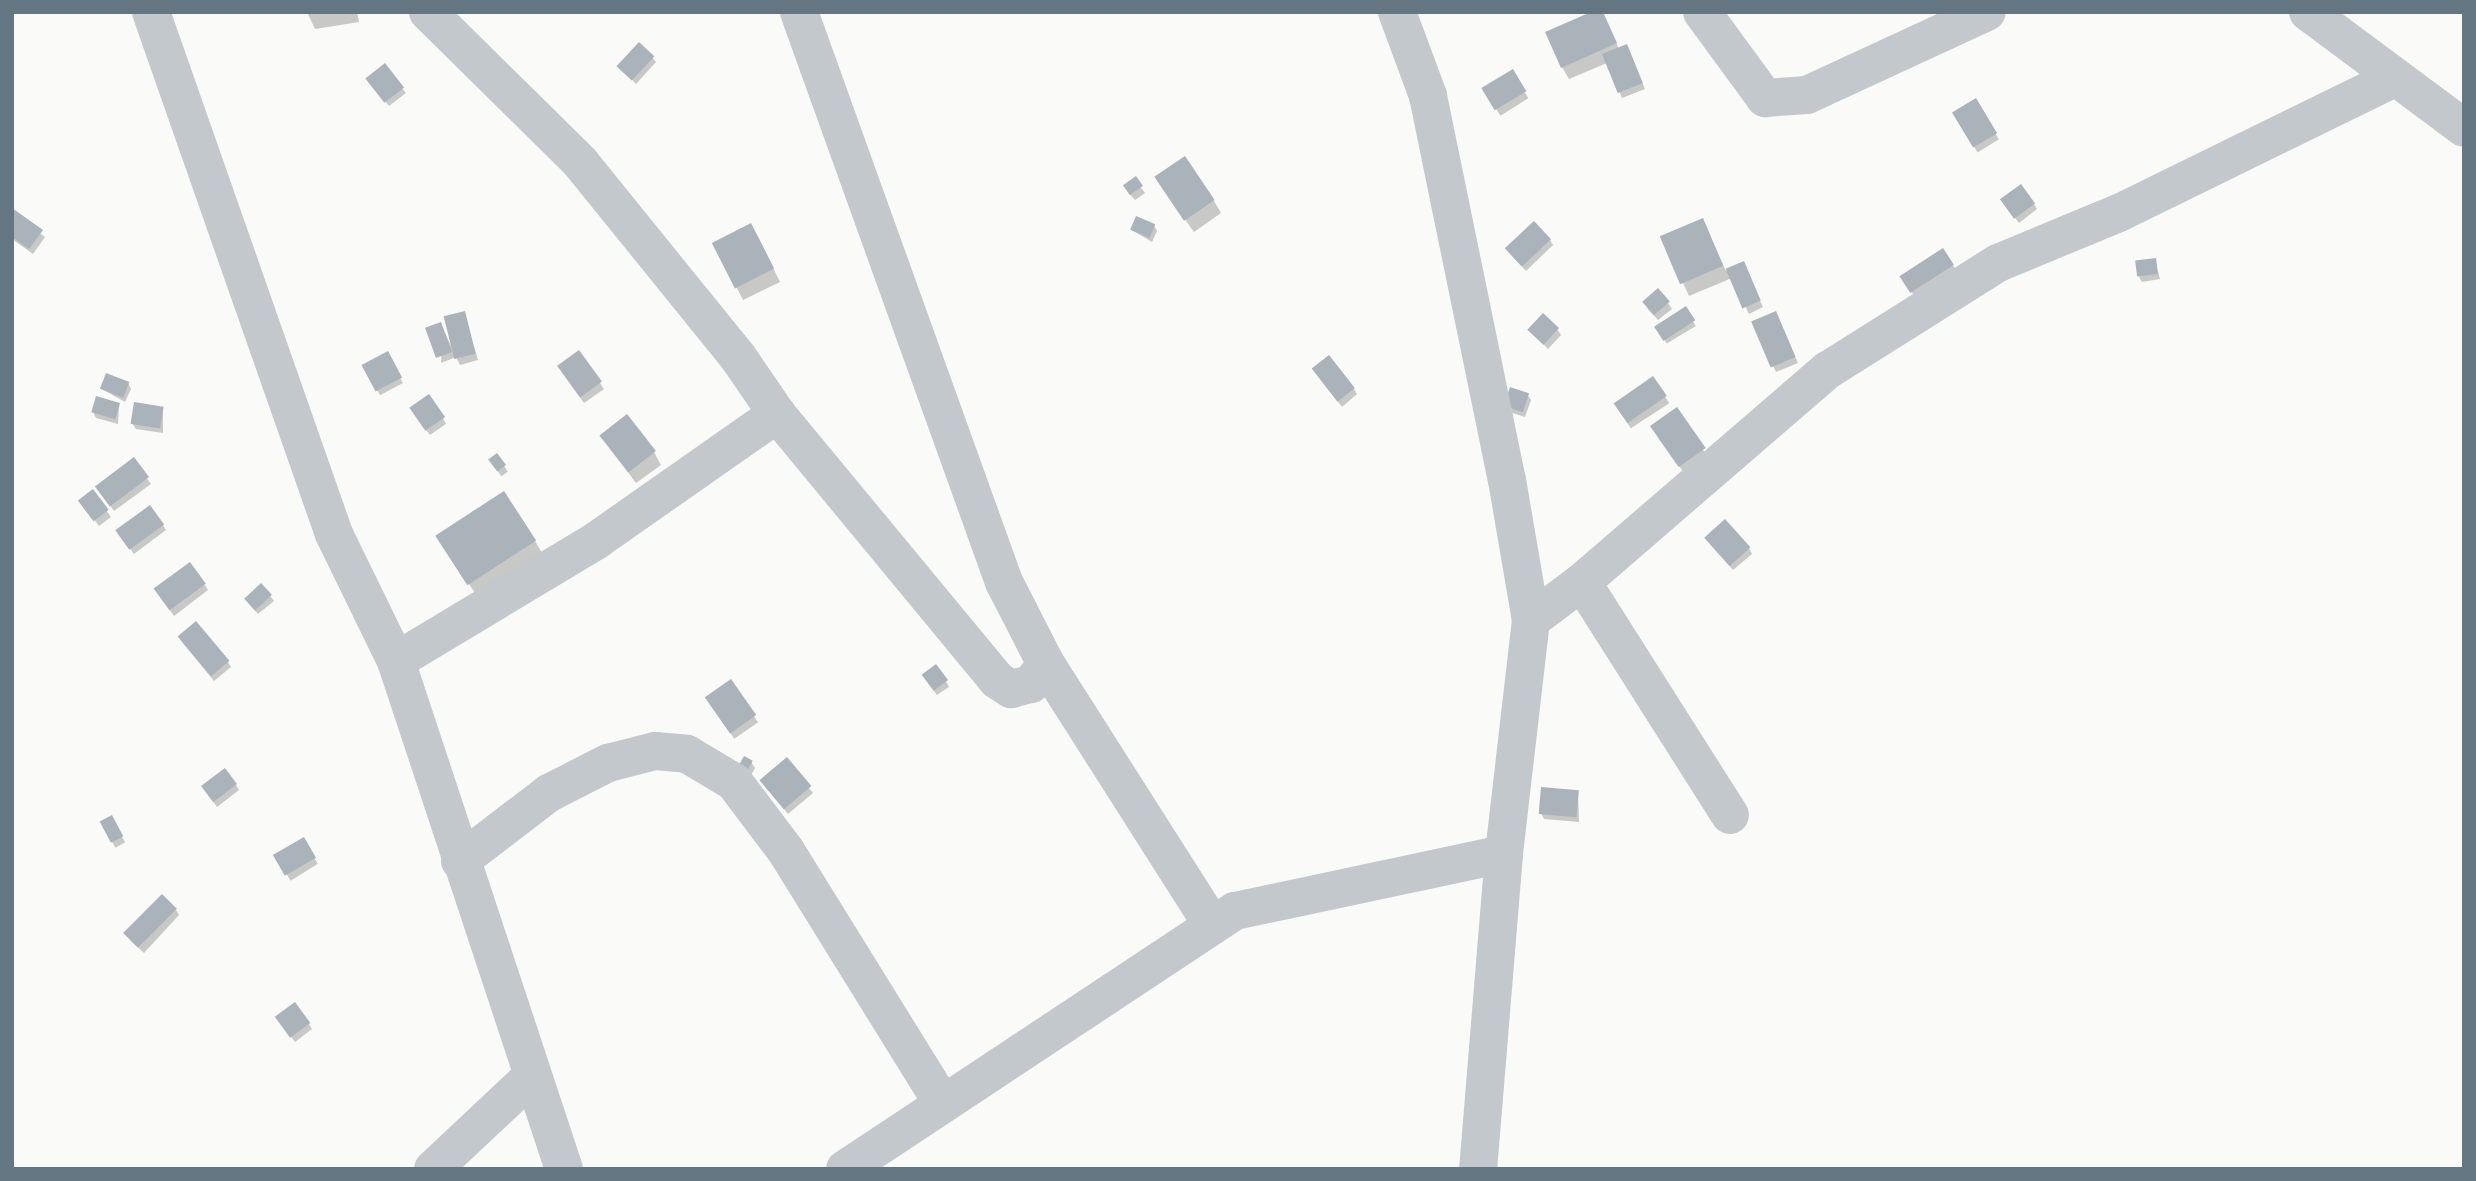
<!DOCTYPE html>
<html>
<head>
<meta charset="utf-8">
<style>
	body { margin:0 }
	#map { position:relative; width:2476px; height:1181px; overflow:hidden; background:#fafaf8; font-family:"Fira Sans",sans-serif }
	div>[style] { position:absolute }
	.shadow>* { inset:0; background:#0003; transform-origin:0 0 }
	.building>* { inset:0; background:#aab3b9; transform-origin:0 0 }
	.minor>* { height:38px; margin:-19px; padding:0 19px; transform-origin:19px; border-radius:19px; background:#c3c8cc }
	span { translate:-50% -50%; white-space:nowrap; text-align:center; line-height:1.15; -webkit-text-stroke:7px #fff; paint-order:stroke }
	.frame { position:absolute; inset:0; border:14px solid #657683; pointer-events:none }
</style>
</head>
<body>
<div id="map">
	<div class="shadow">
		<div style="clip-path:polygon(307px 12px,357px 12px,359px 22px,315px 29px)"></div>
		<div style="clip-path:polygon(1602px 12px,1619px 49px,1630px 52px,1645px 89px,1622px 98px,1607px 63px,1569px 79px,1562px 67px)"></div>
		<div style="clip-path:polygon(652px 57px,656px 62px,636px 84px,619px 66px)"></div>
		<div style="left:1512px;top:72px;width:31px;height:33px;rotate:58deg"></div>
		<div style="clip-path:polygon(371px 84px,402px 88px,406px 93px,389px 106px)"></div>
		<div style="left:1975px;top:101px;width:45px;height:25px;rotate:58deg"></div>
		<div style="clip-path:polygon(1135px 179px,1145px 193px,1135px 200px,1128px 192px)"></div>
		<div style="clip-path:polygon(1164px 190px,1214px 201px,1221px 213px,1194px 232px)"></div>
		<div style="clip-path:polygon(2034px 204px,2037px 209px,2019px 223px,2006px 206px)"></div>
		<div style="clip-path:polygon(12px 210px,45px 237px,33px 254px,12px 239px)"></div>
		<div style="clip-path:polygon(1703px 221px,1726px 271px,1743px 264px,1763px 307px,1749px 314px,1732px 278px,1689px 296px,1662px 237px)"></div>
		<div style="clip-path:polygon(1154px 225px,1157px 231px,1152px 242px,1132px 230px)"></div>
		<div style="clip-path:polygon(758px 237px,780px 282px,743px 300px,714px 243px)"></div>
		<div style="clip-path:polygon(1550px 240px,1553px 245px,1526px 271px,1507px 250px)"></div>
		<div style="clip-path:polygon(2155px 260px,2160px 279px,2142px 282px,2139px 277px)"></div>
		<div style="clip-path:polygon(1953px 265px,1956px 271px,1916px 299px,1903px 278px)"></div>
		<div style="clip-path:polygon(1668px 303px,1672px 309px,1658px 320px,1647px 308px)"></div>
		<div style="left:1685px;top:308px;width:21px;height:34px;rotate:59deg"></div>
		<div style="clip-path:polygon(464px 313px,478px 360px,460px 365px,456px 357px,441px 363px,443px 329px,456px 356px)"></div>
		<div style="clip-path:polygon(1779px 319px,1798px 363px,1776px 372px,1754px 323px)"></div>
		<div style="clip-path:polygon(1557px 329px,1561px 335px,1548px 349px,1530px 330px)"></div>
		<div style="clip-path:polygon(579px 352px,604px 389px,584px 403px,562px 372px)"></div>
		<div style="left:387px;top:353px;width:34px;height:26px;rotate:62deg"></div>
		<div style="clip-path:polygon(1317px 375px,1354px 389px,1357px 394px,1342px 407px)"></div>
		<div style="left:1653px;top:378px;width:30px;height:46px;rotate:57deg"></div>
		<div style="clip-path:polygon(128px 383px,131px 389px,125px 402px,102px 389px)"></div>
		<div style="clip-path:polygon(1527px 394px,1531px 400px,1525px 417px,1509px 412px)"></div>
		<div style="clip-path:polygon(119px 405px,118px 424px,96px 418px,93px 412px)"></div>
		<div style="clip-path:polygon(163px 409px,163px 433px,136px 429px,132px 423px)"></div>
		<div style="clip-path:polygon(1677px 410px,1711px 462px,1688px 478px,1659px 439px)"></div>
		<div style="clip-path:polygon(414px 414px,443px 418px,446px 424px,430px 435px)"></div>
		<div style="clip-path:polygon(609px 447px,654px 452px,661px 465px,636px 483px)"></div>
		<div style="left:497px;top:455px;width:20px;height:8px;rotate:57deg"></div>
		<div style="clip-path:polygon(133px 459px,151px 484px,114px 511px,100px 492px)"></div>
		<div style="clip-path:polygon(93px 492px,111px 517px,99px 526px,84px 506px)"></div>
		<div style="clip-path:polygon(163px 525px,166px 530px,134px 554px,121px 536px)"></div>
		<div style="clip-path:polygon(535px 541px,542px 553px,477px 596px,445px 548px)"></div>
		<div style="clip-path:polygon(1710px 544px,1749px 548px,1752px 554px,1733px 570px)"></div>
		<div style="clip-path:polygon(205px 585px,208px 590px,174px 616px,159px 595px)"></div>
		<div style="clip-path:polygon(270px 596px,274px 601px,258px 614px,249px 604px)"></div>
		<div style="clip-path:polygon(182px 642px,228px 662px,231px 667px,214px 681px)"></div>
		<div style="clip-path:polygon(926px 680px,946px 681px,949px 687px,937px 695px)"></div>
		<div style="left:730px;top:682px;width:49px;height:29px;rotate:55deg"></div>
		<div style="clip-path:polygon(786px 760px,813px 793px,788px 814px,765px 786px)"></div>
		<div style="clip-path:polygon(751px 762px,755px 768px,750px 777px,743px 773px)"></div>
		<div style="clip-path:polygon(236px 785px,239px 790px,217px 807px,206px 792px)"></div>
		<div style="clip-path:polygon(1578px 792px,1579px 822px,1544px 819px,1541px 813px)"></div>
		<div style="left:111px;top:817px;width:29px;height:11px;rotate:61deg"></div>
		<div style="left:303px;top:840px;width:28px;height:32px;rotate:58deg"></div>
		<div style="clip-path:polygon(176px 910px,179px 915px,144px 953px,131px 941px,127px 935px)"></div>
		<div style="clip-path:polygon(281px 1023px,309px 1024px,312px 1029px,295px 1042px)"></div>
	</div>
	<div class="building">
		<div style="clip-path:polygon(1591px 12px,1603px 12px,1617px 43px,1561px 68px,1545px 32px)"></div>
		<div style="left:639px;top:42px;width:21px;height:33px;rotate:43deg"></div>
		<div style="left:1627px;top:44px;width:42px;height:27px;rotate:68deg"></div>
		<div style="left:385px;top:63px;width:31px;height:25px;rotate:52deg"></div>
		<div style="left:1513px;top:69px;width:26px;height:37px;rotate:59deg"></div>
		<div style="left:1976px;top:98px;width:41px;height:28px;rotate:59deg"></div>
		<div style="left:1185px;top:156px;width:53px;height:37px;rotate:56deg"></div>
		<div style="left:1136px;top:176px;width:12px;height:16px;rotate:55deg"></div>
		<div style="left:2021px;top:184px;width:24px;height:26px;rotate:54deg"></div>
		<div style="clip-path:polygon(12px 208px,43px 230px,29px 249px,12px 237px)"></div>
		<div style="left:1136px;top:216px;width:21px;height:15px;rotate:23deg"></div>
		<div style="left:1703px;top:218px;width:52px;height:47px;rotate:67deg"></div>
		<div style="left:1534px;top:221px;width:25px;height:40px;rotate:47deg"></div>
		<div style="left:751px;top:223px;width:51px;height:44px;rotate:63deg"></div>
		<div style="left:1943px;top:248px;width:20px;height:52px;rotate:57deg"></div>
		<div style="left:2156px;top:258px;width:16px;height:21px;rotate:83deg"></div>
		<div style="left:1744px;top:261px;width:43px;height:20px;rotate:67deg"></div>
		<div style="left:1658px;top:288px;width:18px;height:21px;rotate:49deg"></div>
		<div style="left:1686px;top:306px;width:17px;height:38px;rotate:57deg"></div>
		<div style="left:465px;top:311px;width:44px;height:22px;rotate:76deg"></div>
		<div style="left:1776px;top:311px;width:50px;height:27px;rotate:67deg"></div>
		<div style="left:1543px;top:313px;width:22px;height:23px;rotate:43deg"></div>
		<div style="left:441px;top:322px;width:32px;height:17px;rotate:70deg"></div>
		<div style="left:579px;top:350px;width:39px;height:27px;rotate:54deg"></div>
		<div style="left:388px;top:351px;width:30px;height:30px;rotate:62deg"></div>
		<div style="left:1329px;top:355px;width:42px;height:22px;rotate:52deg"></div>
		<div style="left:106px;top:373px;width:25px;height:17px;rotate:21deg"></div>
		<div style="left:1653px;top:376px;width:24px;height:48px;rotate:55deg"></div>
		<div style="left:1510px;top:387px;width:20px;height:20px;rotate:18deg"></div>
		<div style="left:429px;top:394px;width:28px;height:24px;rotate:55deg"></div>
		<div style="left:96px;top:396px;width:25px;height:17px;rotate:16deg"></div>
		<div style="left:134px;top:402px;width:30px;height:22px;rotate:9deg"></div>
		<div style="left:1677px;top:407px;width:50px;height:33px;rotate:55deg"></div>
		<div style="left:627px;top:414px;width:47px;height:35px;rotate:52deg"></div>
		<div style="left:497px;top:453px;width:15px;height:11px;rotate:53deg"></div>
		<div style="left:134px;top:457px;width:25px;height:49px;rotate:53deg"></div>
		<div style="left:93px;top:489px;width:26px;height:19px;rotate:53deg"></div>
		<div style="left:504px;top:491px;width:59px;height:82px;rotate:57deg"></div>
		<div style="left:150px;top:505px;width:24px;height:43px;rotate:54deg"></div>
		<div style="left:1725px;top:519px;width:38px;height:28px;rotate:48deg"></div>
		<div style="left:190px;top:562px;width:27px;height:45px;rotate:54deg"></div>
		<div style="left:261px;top:583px;width:16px;height:23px;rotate:47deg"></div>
		<div style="left:196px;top:621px;width:52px;height:24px;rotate:50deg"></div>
		<div style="left:936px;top:664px;width:20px;height:18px;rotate:53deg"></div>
		<div style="left:731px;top:679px;width:44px;height:32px;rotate:55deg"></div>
		<div style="left:744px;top:756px;width:10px;height:13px;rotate:29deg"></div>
		<div style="left:787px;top:757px;width:38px;height:36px;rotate:50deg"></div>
		<div style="left:225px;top:768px;width:20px;height:30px;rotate:53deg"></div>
		<div style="left:1541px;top:787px;width:38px;height:27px;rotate:5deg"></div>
		<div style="left:112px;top:815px;width:24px;height:14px;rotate:62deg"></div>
		<div style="left:304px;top:837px;width:24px;height:36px;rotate:60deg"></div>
		<div style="left:162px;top:894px;width:21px;height:55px;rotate:45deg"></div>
		<div style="left:295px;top:1002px;width:26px;height:25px;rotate:54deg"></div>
	</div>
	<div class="minor">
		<div style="left:151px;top:12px;width:553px;rotate:70.68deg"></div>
		<div style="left:334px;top:534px;width:141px;rotate:64deg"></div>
		<div style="left:396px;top:661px;width:535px;rotate:71.7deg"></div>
		<div style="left:428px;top:12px;width:214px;rotate:44.6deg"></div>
		<div style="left:580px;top:162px;width:251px;rotate:51deg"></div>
		<div style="left:738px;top:357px;width:69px;rotate:55.6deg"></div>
		<div style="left:777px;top:414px;width:345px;rotate:50.4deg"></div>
		<div style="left:997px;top:680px;width:17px;rotate:33deg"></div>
		<div style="left:1011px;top:689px;width:21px;rotate:-14deg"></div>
		<div style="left:1031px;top:684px;width:25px;rotate:-53deg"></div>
		<div style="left:799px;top:12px;width:606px;rotate:70.22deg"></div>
		<div style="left:1004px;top:582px;width:92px;rotate:62.9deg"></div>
		<div style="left:1046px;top:664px;width:307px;rotate:57.5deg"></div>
		<div style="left:1397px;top:12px;width:90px;rotate:69.7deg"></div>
		<div style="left:1428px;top:96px;width:392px;rotate:78.4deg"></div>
		<div style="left:1507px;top:480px;width:142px;rotate:80.3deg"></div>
		<div style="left:1531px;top:620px;width:236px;rotate:96.6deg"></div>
		<div style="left:1504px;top:854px;width:316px;rotate:94.7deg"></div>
		<div style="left:1702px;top:12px;width:107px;rotate:53.8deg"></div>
		<div style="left:1765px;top:98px;width:42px;rotate:-4.1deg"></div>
		<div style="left:1807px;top:95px;width:198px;rotate:-24.8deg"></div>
		<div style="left:2308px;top:12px;width:194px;rotate:36.6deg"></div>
		<div style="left:1582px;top:582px;width:276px;rotate:57.6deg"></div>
		<div style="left:1531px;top:620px;width:64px;rotate:-36.7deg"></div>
		<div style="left:1582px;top:582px;width:325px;rotate:-40.8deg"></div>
		<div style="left:1828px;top:370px;width:201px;rotate:-32.2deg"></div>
		<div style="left:1998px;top:263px;width:131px;rotate:-22.5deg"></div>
		<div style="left:2119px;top:213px;width:307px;rotate:-26.1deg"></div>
		<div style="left:396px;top:661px;width:235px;rotate:-31deg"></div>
		<div style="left:597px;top:540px;width:220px;rotate:-35deg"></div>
		<div style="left:460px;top:861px;width:112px;rotate:-37.4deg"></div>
		<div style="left:549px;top:793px;width:66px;rotate:-27deg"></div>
		<div style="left:608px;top:763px;width:49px;rotate:-14.3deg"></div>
		<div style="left:655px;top:751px;width:32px;rotate:5deg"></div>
		<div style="left:687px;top:754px;width:55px;rotate:30.8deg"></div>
		<div style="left:734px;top:782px;width:86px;rotate:53deg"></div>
		<div style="left:786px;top:851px;width:296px;rotate:58.2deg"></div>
		<div style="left:433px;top:1169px;width:134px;rotate:-43.2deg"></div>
		<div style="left:845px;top:1169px;width:468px;rotate:-33.5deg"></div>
		<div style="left:1235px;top:911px;width:275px;rotate:-12deg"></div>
	</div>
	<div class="frame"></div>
</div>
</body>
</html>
